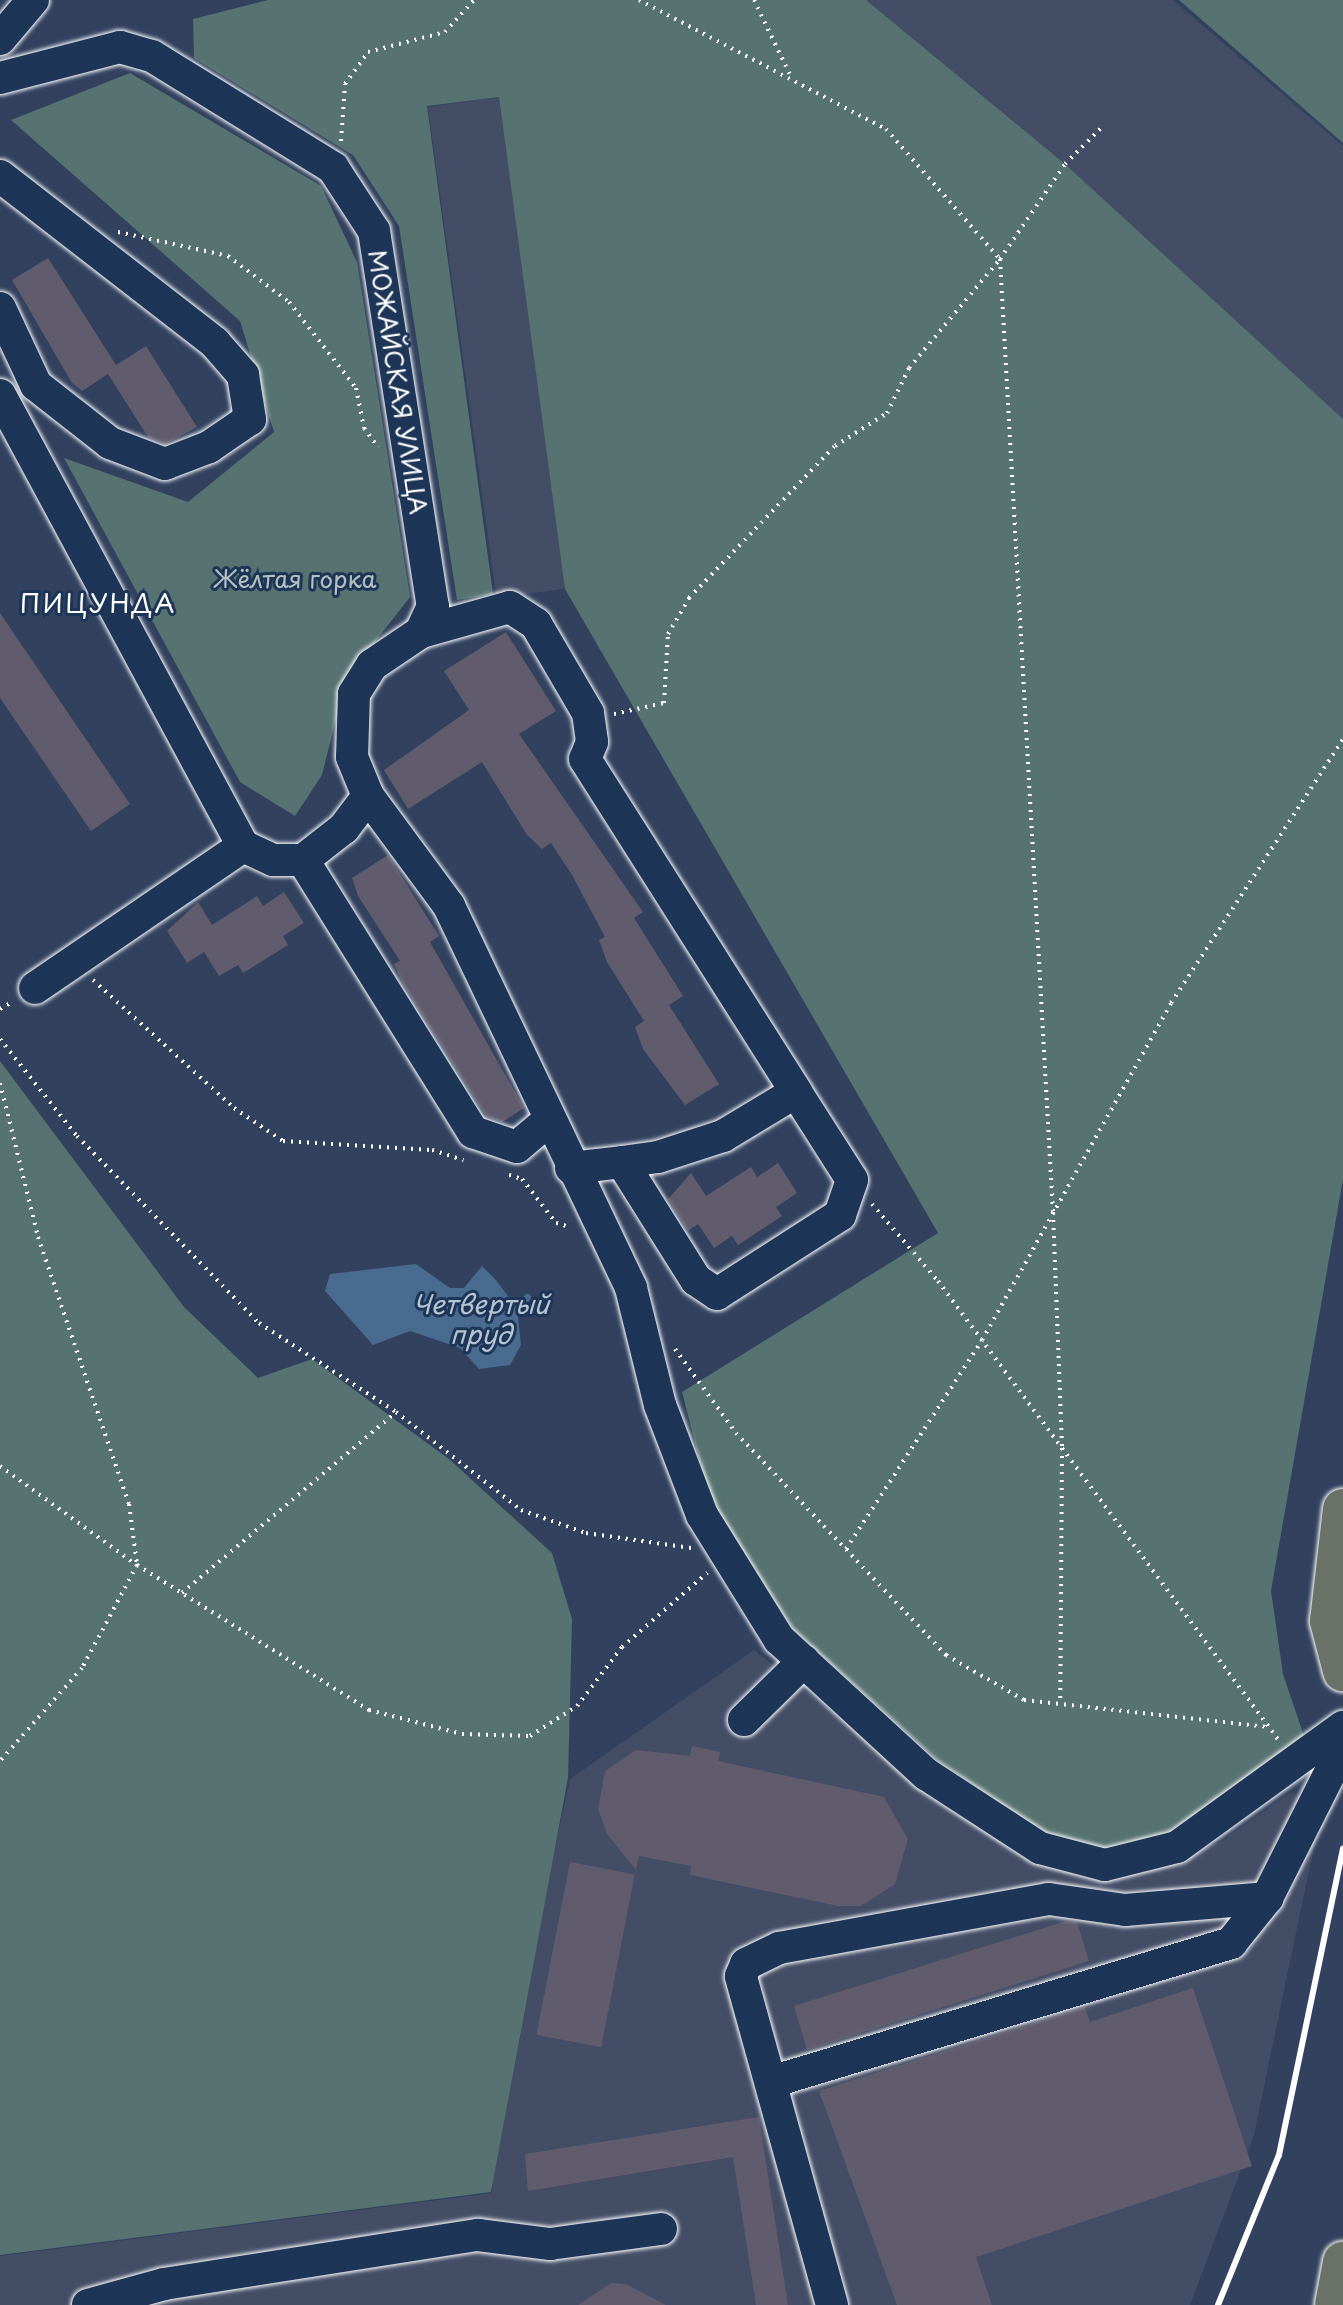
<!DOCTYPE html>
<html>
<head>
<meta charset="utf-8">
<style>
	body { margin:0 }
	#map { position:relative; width:1343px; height:2305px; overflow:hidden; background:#31415e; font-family:"Playpen Sans",sans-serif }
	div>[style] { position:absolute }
	.built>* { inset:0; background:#434d66; transform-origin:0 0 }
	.green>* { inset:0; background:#567371 }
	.water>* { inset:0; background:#496b90 }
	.stream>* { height:7px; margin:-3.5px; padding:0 3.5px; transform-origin:3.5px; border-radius:3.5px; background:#496b90 }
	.building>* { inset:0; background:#605c6e; transform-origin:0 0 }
	.path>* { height:4px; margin-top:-2px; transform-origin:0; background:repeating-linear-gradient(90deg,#fff 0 2px,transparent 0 8px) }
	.roads { filter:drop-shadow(0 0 2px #fff) drop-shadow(0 0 2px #fff) }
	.minor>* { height:32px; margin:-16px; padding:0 16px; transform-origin:16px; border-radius:16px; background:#1d3557 }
	.major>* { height:40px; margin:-20px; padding:0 20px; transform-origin:20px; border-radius:20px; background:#6a7166 }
	.rail>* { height:6px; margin:-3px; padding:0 3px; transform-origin:3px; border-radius:3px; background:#fff }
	span { translate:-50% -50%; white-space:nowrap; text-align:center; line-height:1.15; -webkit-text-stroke:6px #1d3557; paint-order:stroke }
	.street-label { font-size:24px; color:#fff }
	.park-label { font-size:24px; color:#b3c0bf }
	.neighbourhood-label { font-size:26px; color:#fff; letter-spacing:2px }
	.water-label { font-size:26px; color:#b6c4d3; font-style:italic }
</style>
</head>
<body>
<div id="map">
	<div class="built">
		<div style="clip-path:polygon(866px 0,1173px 0,1343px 146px,1343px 419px,1065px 164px)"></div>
		<div style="left:499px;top:97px;width:496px;height:72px;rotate:82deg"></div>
		<div style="clip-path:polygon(754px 1650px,921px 1783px,1083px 1874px,1118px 1879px,1221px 1842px,1290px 1793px,1324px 1798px,1254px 2135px,1190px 2305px,0 2305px,0 2256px,492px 2193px,500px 2097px,570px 1779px)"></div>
	</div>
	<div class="green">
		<div style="clip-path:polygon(268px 0,866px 0,1065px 164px,1343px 419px,1343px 1179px,1271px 1591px,1283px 1674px,1306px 1742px,1166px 1839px,1104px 1850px,1043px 1831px,940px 1762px,794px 1630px,712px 1508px,682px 1392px,938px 1233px,565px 589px,499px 97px,427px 106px,493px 594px,457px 600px,399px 226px,353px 155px,194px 58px,193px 19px)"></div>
		<div style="clip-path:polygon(1179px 0,1343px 0,1343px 143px)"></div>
		<div style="clip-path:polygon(130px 73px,321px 186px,357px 262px,410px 597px,346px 679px,322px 775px,295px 816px,240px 782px,64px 458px,188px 502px,274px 432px,240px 321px,11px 120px)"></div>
		<div style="clip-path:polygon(0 1061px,184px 1307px,258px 1378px,312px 1359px,449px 1459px,552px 1553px,572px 1619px,568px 1778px,491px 2192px,0 2255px)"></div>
	</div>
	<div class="water">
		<div style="clip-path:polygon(416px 1264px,450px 1288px,464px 1288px,482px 1266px,495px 1279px,517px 1308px,521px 1345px,510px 1365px,479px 1369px,460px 1348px,410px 1331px,373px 1345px,325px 1291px,330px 1274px)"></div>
	</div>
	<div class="stream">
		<div style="left:517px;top:1308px;width:15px;rotate:-48deg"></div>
	</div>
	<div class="building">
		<div style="clip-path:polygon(48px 258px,116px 365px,146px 346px,197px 427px,165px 444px,148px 437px,108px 374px,82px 391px,72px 383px,12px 280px)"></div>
		<div style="clip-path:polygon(0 613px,130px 804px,91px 831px,0 698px)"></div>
		<div style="clip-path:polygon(506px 632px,556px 711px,519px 734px,643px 912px,634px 918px,683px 996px,669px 1005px,719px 1084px,685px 1105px,643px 1049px,635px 1027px,644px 1021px,607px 962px,599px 940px,605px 937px,572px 875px,551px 843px,542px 849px,527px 835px,482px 762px,408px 809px,384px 770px,469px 710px,444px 671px)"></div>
		<div style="clip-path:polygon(388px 855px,439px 936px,430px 942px,524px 1108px,502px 1122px,486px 1116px,402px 982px,394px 964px,400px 961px,358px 896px,352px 878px)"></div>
		<div style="clip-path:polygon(284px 892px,304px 923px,283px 936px,288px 945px,243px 973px,238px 965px,219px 976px,204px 952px,187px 963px,167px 931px,198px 902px,212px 925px,257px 896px,263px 906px)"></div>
		<div style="clip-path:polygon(778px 1163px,797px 1193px,776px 1207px,782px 1216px,738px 1245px,732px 1236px,714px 1248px,698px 1224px,688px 1231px,668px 1199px,691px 1173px,706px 1196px,751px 1167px,757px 1177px)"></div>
		<div style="clip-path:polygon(692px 1746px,720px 1752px,718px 1761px,884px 1797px,908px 1839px,895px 1884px,861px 1906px,838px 1906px,690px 1875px,691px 1866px,639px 1856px,636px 1870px,607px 1834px,598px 1809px,605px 1771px,636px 1750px,690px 1756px)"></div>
		<div style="left:570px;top:1862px;width:66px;height:176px;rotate:11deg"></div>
		<div style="clip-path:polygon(1066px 1921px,1077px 1922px,1089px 1961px,807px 2050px,794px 2006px)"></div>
		<div style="clip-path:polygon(1193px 1988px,1252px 2166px,976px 2257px,992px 2305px,897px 2305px,819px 2091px,1085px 2007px,1090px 2022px)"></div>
		<div style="clip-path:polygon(759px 2117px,788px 2305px,756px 2305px,733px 2157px,528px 2191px,525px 2154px)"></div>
		<div style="clip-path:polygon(611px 2283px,626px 2284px,666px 2305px,578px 2305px)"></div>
	</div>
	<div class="path">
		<div style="left:639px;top:0;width:279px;rotate:27.6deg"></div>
		<div style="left:886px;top:129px;width:173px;rotate:48.8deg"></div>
		<div style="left:1000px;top:259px;width:954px;rotate:86.82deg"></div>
		<div style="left:1053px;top:1212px;width:236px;rotate:87.8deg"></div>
		<div style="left:1062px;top:1448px;width:256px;rotate:90.4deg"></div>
		<div style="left:754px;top:0;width:85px;rotate:64.3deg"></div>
		<div style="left:341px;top:141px;width:57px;rotate:-86deg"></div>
		<div style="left:345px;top:84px;width:39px;rotate:-54deg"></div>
		<div style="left:368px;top:52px;width:80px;rotate:-14.6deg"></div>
		<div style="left:445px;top:32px;width:43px;rotate:-47.8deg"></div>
		<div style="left:118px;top:232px;width:113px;rotate:12.3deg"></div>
		<div style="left:228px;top:256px;width:76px;rotate:37deg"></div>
		<div style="left:289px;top:302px;width:109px;rotate:52.1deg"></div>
		<div style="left:356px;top:388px;width:41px;rotate:78.7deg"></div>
		<div style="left:364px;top:428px;width:24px;rotate:54deg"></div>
		<div style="left:614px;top:714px;width:51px;rotate:-12.4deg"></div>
		<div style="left:664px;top:703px;width:69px;rotate:-86.7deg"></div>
		<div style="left:668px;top:634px;width:42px;rotate:-59.7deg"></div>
		<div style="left:689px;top:598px;width:211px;rotate:-46.2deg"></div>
		<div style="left:835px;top:446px;width:62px;rotate:-32.4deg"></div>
		<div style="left:887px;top:413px;width:50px;rotate:-63.9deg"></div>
		<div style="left:909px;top:368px;width:142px;rotate:-50.1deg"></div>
		<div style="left:1000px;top:259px;width:115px;rotate:-55.6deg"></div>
		<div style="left:1065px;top:164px;width:55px;rotate:-45deg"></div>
		<div style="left:93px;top:980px;width:190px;rotate:42.2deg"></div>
		<div style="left:234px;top:1108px;width:59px;rotate:34deg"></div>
		<div style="left:283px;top:1141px;width:149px;rotate:3.5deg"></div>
		<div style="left:432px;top:1150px;width:33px;rotate:18deg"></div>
		<div style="left:0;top:1009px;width:14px;rotate:-30deg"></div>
		<div style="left:0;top:1039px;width:124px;rotate:51.6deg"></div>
		<div style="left:77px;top:1136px;width:261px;rotate:45.8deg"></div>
		<div style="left:259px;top:1323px;width:163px;rotate:33deg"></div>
		<div style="left:396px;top:1412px;width:159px;rotate:38.1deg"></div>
		<div style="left:521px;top:1510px;width:69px;rotate:19.5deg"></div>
		<div style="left:586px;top:1533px;width:106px;rotate:8.1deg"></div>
		<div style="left:0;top:1083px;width:159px;rotate:76.1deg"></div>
		<div style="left:38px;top:1237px;width:282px;rotate:71.2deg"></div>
		<div style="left:129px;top:1504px;width:62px;rotate:82.5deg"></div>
		<div style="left:137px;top:1565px;width:117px;rotate:118.1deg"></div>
		<div style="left:82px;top:1668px;width:124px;rotate:131.4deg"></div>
		<div style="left:509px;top:1175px;width:14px;rotate:17deg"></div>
		<div style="left:522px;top:1179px;width:56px;rotate:52.3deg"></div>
		<div style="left:556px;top:1223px;width:15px;rotate:16deg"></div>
		<div style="left:872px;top:1204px;width:101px;rotate:49.4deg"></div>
		<div style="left:938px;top:1281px;width:574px;rotate:53.43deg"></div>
		<div style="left:675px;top:1349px;width:104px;rotate:54deg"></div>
		<div style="left:736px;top:1433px;width:306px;rotate:46.6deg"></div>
		<div style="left:946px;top:1655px;width:90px;rotate:30deg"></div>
		<div style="left:1024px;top:1700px;width:245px;rotate:6.3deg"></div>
		<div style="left:0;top:1466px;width:169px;rotate:35.9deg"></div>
		<div style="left:137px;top:1565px;width:274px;rotate:32deg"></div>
		<div style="left:369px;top:1710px;width:96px;rotate:14.5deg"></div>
		<div style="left:462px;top:1734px;width:68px;rotate:1.7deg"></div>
		<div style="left:530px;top:1736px;width:56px;rotate:-32.6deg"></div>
		<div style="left:577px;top:1706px;width:74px;rotate:-52.7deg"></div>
		<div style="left:622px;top:1647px;width:113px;rotate:-41deg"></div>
		<div style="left:846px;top:1549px;width:249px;rotate:-56.9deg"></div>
		<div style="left:982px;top:1340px;width:386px;rotate:-60.7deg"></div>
		<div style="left:1171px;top:1003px;width:315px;rotate:-56.9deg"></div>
		<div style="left:182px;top:1593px;width:280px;rotate:-40.2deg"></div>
	</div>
	<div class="roads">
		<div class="minor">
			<div style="left:0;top:39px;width:51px;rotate:-49.8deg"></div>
			<div style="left:0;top:78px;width:124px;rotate:-14.5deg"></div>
			<div style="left:120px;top:47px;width:33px;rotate:16deg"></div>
			<div style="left:152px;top:56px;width:213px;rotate:31.7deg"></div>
			<div style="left:333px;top:168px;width:75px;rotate:56.9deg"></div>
			<div style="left:374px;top:231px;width:380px;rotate:81.1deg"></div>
			<div style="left:433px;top:606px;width:29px;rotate:115deg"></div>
			<div style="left:421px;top:632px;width:59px;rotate:146deg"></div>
			<div style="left:372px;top:665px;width:34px;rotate:122deg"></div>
			<div style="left:354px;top:694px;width:63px;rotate:91.8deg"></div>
			<div style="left:352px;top:757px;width:42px;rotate:67.7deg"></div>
			<div style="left:368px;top:796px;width:137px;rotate:53.6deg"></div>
			<div style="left:449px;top:906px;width:423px;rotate:64.5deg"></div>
			<div style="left:631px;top:1288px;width:121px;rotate:76.1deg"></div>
			<div style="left:660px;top:1405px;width:118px;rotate:69.1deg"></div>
			<div style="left:702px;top:1515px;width:146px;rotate:58.2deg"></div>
			<div style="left:779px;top:1639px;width:200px;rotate:42.6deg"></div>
			<div style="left:926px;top:1774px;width:136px;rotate:33deg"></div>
			<div style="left:1040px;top:1848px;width:67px;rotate:14.7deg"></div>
			<div style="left:1105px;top:1865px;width:74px;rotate:-14deg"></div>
			<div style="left:1177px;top:1847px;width:205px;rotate:-35.9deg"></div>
			<div style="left:0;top:176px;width:272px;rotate:37.8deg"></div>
			<div style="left:215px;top:343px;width:43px;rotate:48.8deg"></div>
			<div style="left:243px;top:375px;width:45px;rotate:81deg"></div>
			<div style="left:250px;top:419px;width:50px;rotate:145.7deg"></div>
			<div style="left:209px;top:447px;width:47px;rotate:158.9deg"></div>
			<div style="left:165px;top:464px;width:59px;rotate:-159.1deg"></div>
			<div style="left:110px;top:443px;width:94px;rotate:-141.9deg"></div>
			<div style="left:36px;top:385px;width:85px;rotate:-115.1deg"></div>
			<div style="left:0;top:395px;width:512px;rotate:61.68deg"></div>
			<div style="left:243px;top:846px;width:33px;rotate:25deg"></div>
			<div style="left:273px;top:860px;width:30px"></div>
			<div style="left:303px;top:860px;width:52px;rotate:-38deg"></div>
			<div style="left:344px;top:828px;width:40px;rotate:-53deg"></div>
			<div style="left:421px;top:632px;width:92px;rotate:-15.7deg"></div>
			<div style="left:510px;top:607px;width:31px;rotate:33deg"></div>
			<div style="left:536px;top:624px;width:103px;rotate:59.7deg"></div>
			<div style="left:588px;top:713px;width:29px;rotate:82deg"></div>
			<div style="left:592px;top:742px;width:18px;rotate:112deg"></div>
			<div style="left:585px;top:759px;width:394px;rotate:57.6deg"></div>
			<div style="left:303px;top:860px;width:321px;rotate:58deg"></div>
			<div style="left:473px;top:1132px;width:46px;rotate:18.8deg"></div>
			<div style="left:517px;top:1147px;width:42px;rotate:-40.2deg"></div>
			<div style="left:35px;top:988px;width:252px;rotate:-34.3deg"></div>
			<div style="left:571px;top:1168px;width:51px;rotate:-6.7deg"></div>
			<div style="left:622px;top:1162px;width:36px;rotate:-8deg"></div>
			<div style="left:658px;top:1157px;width:68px;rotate:-17.9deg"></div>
			<div style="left:723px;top:1136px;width:85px;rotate:-31.1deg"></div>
			<div style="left:796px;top:1092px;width:104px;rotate:57.5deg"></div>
			<div style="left:852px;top:1180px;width:37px;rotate:109deg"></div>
			<div style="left:840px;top:1215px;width:146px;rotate:147.3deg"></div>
			<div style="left:717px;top:1294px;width:25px;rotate:-146deg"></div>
			<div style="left:696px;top:1280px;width:139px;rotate:-122.1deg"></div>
			<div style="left:744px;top:1720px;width:84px;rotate:-44.5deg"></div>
			<div style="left:771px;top:2082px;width:481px;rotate:-16.8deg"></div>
			<div style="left:1231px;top:1943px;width:58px;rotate:-51.3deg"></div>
			<div style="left:1267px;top:1898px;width:169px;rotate:-63.3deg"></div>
			<div style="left:88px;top:2305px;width:79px;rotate:-15.4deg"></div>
			<div style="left:164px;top:2284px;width:318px;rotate:-8.9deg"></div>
			<div style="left:478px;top:2235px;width:73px;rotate:7.1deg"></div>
			<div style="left:550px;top:2244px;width:112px;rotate:-7.7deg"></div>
			<div style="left:832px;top:2305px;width:341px;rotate:-105.5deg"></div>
			<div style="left:741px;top:1976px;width:13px;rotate:-67deg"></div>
			<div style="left:746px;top:1964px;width:37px;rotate:-26deg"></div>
			<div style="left:779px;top:1948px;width:274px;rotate:-10.3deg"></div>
			<div style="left:1049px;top:1899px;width:77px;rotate:8.2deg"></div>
			<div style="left:1125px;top:1910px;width:143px;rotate:-4.8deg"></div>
		</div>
		<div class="major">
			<div style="left:1343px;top:1509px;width:113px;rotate:96.6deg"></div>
			<div style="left:1330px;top:1621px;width:52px;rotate:75.4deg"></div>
			<div style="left:1335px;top:2305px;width:44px;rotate:-79.5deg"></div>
		</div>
	</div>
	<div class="rail">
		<div style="left:1218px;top:2305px;width:162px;rotate:-67.9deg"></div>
		<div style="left:1279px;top:2155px;width:313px;rotate:-78.2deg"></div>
	</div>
	<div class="street-label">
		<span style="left:398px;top:382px;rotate:81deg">МОЖАЙСКАЯ УЛИЦА</span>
	</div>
	<div class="park-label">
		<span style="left:295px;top:579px">Жёлтая горка</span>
	</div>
	<div class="neighbourhood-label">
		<span style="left:98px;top:603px">ПИЦУНДА</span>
	</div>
	<div class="water-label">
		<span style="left:481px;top:1319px">Четвертый<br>пруд</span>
	</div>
</div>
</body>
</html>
